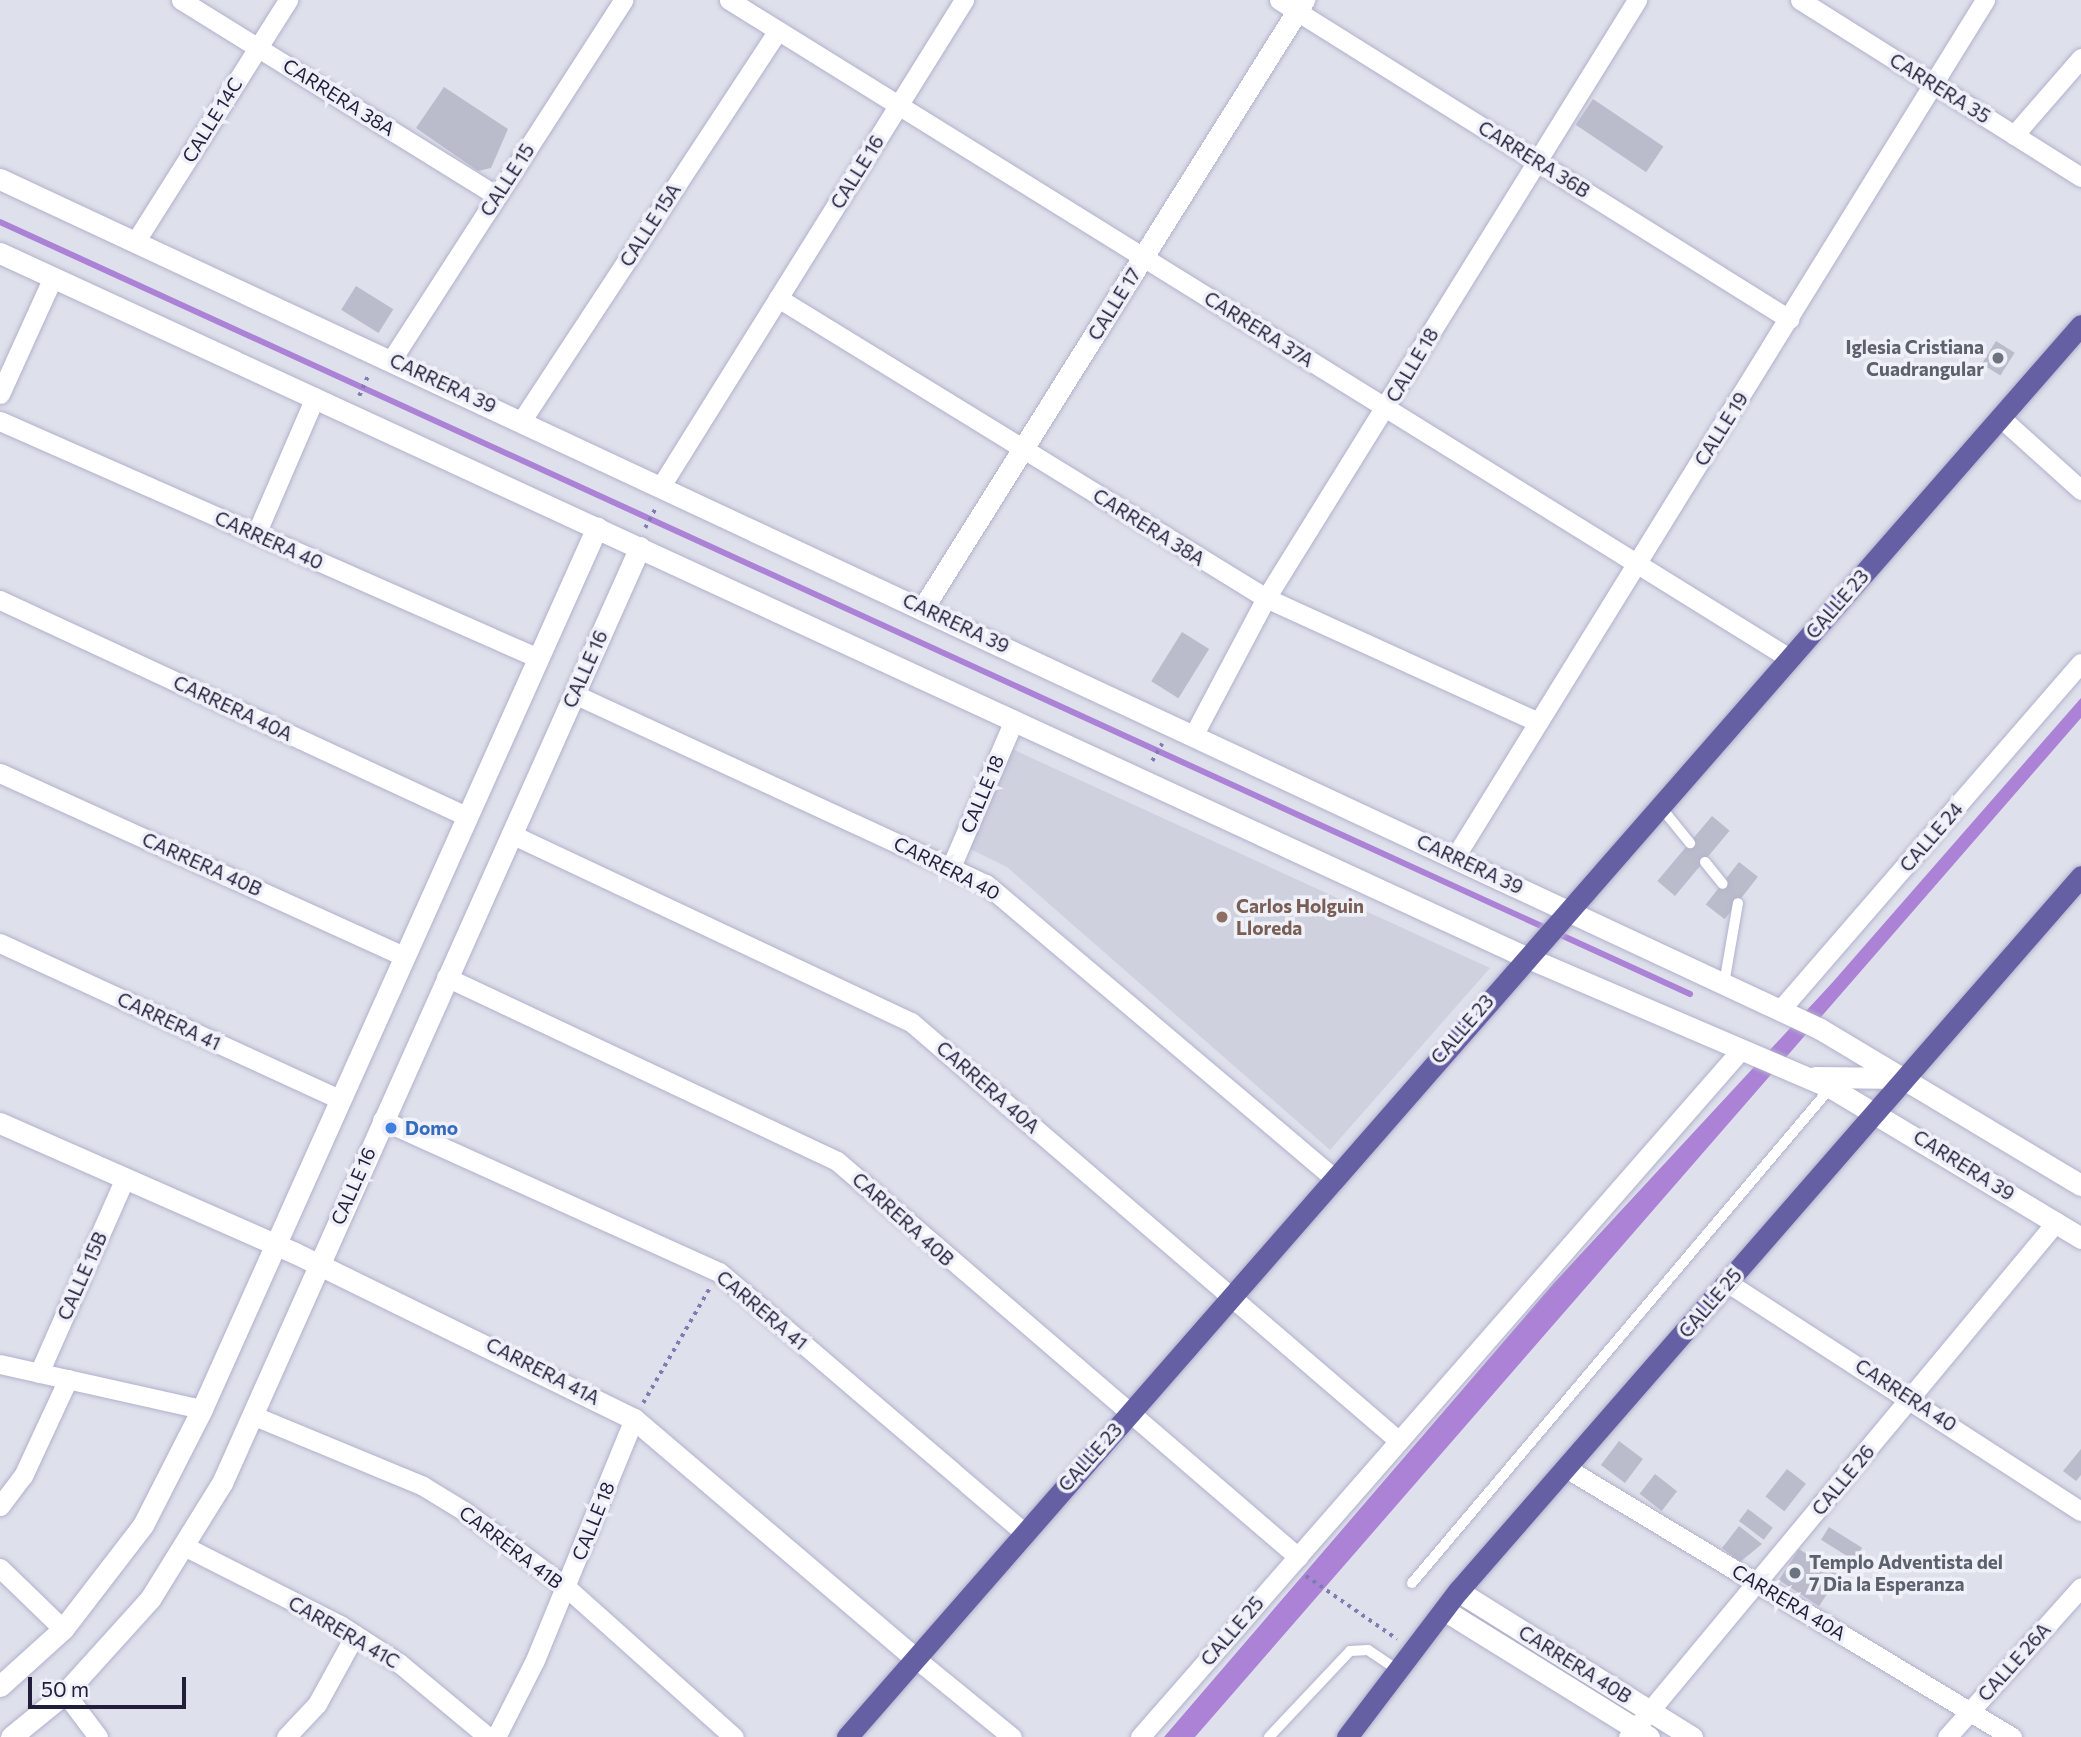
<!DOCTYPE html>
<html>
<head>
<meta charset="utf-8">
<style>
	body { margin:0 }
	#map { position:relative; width:2081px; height:1737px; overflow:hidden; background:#dee0eb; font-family:Commissioner,sans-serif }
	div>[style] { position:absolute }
	.built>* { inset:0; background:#cfd1df }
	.water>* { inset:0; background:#ab82d5 }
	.stream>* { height:6px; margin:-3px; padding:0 3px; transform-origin:3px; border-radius:3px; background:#ab82d5 }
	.building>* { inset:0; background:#babccc; transform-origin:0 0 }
	.path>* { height:3.5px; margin-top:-1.75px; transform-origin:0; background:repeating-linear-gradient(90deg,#7e7cb1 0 3.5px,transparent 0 8.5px) }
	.roads { filter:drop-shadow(0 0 2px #b1b1cc) drop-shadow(0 0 2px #b1b1cc) }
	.lane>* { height:10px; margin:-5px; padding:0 5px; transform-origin:5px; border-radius:5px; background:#fff }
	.street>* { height:19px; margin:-9.5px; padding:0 9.5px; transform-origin:9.5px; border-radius:9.5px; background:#fff }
	.secondary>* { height:21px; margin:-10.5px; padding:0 10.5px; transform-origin:10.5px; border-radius:10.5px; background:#fff }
	.primary>* { height:21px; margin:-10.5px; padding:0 10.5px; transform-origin:10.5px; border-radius:10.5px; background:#655fa4 }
	.dots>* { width:19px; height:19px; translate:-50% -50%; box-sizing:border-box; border:4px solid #eff0f8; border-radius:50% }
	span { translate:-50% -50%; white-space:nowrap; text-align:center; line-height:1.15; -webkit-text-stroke:7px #eff0f8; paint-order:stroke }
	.street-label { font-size:19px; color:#211e3c }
	.worship-label { font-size:19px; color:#5b616d; font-weight:700 }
	.right { translate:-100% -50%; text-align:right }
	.left { translate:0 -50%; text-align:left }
	.education-label { font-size:19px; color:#785e54; font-weight:700 }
	.shop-label { font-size:19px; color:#366cbe; font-weight:700 }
	.scale { position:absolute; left:28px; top:1677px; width:158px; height:32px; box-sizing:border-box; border:4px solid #211e3c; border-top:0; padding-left:9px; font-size:21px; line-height:24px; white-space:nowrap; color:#211e3c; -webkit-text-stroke:5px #eff0f8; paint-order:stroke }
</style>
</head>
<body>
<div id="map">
	<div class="built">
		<div style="clip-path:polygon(1012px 749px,1490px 968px,1330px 1150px,1007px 867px,964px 846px)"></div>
	</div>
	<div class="water">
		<div style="clip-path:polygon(2081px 698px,2081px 718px,1195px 1737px,1164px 1737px,1553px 1284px,1832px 983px)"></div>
	</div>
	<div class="stream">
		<div style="left:0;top:222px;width:1858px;rotate:24.55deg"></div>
	</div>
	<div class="building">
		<div style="clip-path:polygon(444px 87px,508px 129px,491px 168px,478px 171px,416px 128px)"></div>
		<div style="left:1593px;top:99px;width:85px;height:31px;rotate:34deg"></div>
		<div style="left:356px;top:286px;width:44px;height:28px;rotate:32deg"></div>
		<div style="left:1996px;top:341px;width:22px;height:27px;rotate:32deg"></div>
		<div style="left:1182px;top:632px;width:32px;height:58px;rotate:32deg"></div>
		<div style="left:1712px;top:816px;width:23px;height:85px;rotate:40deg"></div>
		<div style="left:1739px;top:862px;width:24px;height:54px;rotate:38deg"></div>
		<div style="left:1619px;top:1441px;width:30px;height:30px;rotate:37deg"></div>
		<div style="clip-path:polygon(2081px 1449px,2081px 1475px,2076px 1481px,2063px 1471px)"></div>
		<div style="left:1787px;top:1469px;width:24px;height:35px;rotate:38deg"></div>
		<div style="left:1655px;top:1474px;width:28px;height:25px;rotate:38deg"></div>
		<div style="left:1748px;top:1509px;width:31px;height:15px;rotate:37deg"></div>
		<div style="clip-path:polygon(1739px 1526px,1762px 1544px,1740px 1562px,1722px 1548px)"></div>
		<div style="left:1829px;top:1527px;width:39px;height:15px;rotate:32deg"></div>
		<div style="left:1799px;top:1549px;width:48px;height:37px;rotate:33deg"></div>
	</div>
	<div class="path">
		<div style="left:359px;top:396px;width:24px;rotate:-66deg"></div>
		<div style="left:645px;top:528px;width:24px;rotate:-62deg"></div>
		<div style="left:1152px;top:761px;width:20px;rotate:-60deg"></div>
		<div style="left:643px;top:1403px;width:132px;rotate:-59.9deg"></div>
		<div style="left:1306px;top:1576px;width:111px;rotate:34.7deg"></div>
	</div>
	<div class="roads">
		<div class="lane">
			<div style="left:1660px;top:806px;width:48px;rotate:51deg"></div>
			<div style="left:1705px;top:862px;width:28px;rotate:51deg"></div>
			<div style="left:1724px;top:984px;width:82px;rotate:-80.2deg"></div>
			<div style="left:1412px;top:1583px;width:651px;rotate:-49.8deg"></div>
			<div style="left:1269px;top:1737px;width:118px;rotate:-46.7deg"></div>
			<div style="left:1350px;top:1651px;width:18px;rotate:-3deg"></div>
			<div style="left:1368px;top:1650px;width:36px;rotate:34deg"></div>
		</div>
		<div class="street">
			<div style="left:181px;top:0;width:372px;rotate:31.8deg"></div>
			<div style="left:729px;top:0;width:1248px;rotate:31.83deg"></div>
			<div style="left:1279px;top:0;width:602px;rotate:32.03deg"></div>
			<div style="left:1800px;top:0;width:332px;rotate:32.2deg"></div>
			<div style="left:2014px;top:135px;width:102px;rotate:-49deg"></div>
			<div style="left:137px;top:239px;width:283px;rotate:-57.7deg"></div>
			<div style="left:778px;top:298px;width:573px;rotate:31.58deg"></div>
			<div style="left:1266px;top:598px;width:299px;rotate:24.5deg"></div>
			<div style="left:392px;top:359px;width:427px;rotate:-57.2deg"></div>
			<div style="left:0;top:394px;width:128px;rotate:-65.6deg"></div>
			<div style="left:2001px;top:418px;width:108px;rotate:42deg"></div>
			<div style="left:522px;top:420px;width:466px;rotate:-56.7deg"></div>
			<div style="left:0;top:421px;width:588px;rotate:23.77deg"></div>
			<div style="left:661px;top:486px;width:573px;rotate:-58.06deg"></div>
			<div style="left:256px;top:534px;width:149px;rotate:-66.7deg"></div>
			<div style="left:0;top:600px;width:514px;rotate:24.87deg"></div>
			<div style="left:574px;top:694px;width:454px;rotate:24.8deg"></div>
			<div style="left:986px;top:884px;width:453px;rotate:40.2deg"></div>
			<div style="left:1194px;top:734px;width:154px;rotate:-62.1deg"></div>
			<div style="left:1266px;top:598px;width:704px;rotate:-58.18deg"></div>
			<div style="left:0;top:773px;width:443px;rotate:24.4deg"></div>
			<div style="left:511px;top:834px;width:442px;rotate:25.2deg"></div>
			<div style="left:911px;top:1022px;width:643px;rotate:40.65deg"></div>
			<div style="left:1455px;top:857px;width:1008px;rotate:-58.27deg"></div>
			<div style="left:951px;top:867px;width:160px;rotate:-66.8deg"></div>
			<div style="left:0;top:943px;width:373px;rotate:24.7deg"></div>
			<div style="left:446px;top:977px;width:432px;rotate:25.2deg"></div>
			<div style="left:837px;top:1161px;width:608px;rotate:40.66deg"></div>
			<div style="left:1780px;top:1010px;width:459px;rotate:-49.1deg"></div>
			<div style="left:382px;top:1120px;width:370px;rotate:24.3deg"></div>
			<div style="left:719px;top:1272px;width:400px;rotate:40.5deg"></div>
			<div style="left:1728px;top:1283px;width:420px;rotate:32.9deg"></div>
			<div style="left:0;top:1364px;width:207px;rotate:12.6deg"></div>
			<div style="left:39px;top:1373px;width:213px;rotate:-66.2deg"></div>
			<div style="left:252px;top:1415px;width:185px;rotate:22.5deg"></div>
			<div style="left:423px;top:1486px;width:48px;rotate:31.4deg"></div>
			<div style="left:464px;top:1511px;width:127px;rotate:36.7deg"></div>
			<div style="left:566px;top:1587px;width:225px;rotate:41.8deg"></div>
			<div style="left:1566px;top:1468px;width:521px;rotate:31.1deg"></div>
			<div style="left:0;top:1506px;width:38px;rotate:-53deg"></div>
			<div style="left:23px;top:1476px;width:107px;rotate:-65.1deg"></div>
			<div style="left:186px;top:1547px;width:173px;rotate:26.9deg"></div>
			<div style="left:340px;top:1625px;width:70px;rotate:32.8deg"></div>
			<div style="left:399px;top:1663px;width:116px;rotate:39.7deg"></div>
			<div style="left:0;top:1568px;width:88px;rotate:44.1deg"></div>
			<div style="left:915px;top:1658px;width:125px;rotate:39.2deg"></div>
			<div style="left:65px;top:1693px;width:55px;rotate:53.1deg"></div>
			<div style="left:286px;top:1737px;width:45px;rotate:-46.8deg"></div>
			<div style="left:317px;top:1704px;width:79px;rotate:-61.2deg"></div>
			<div style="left:496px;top:1737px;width:86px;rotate:-63.1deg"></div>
			<div style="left:535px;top:1660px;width:261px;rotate:-67.7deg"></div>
			<div style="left:1140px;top:1737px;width:911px;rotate:-48.83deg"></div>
			<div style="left:1628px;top:1737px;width:670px;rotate:-50.27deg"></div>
			<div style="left:1947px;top:1737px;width:201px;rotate:-48.2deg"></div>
		</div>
		<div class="secondary">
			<div style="left:0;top:179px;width:2009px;rotate:25.03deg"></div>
			<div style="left:1820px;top:1029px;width:304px;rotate:30.9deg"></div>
			<div style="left:0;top:253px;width:1681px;rotate:24.77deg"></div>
			<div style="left:1526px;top:957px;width:331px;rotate:23.2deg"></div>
			<div style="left:1830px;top:1087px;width:293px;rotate:31deg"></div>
			<div style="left:923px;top:608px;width:718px;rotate:-57.93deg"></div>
			<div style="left:1815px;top:1077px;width:90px;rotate:0.6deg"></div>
			<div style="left:0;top:1123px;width:322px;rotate:23.8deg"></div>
			<div style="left:295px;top:1253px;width:377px;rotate:26.1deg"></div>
			<div style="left:634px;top:1419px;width:369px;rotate:40.4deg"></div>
			<div style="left:1458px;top:1591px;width:276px;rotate:32deg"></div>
			<div style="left:1444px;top:1610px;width:241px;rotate:31.8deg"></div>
			<div style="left:0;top:1686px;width:85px;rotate:-42.1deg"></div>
			<div style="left:63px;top:1629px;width:131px;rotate:-52.4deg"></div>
			<div style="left:143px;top:1525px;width:130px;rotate:-63deg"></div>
			<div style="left:202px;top:1409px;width:966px;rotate:-65.87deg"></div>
			<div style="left:11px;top:1737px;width:70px;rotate:-39.2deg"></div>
			<div style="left:65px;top:1693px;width:127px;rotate:-47.9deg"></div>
			<div style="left:150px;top:1599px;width:137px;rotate:-58.2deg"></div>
			<div style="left:222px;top:1483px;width:1025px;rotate:-65.94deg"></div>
		</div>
		<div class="primary">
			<div style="left:847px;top:1737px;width:1875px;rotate:-48.85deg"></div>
			<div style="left:1347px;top:1737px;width:183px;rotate:-52.8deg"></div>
			<div style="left:1458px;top:1591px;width:948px;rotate:-48.93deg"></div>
		</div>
	</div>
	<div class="dots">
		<div style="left:1998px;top:358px;background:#6b7280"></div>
		<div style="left:1222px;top:917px;background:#8d6e63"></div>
		<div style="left:391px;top:1128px;background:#3f7fe0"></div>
		<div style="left:1795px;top:1573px;background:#6b7280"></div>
	</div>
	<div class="street-label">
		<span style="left:1940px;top:88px;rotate:32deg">CARRERA 35</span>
		<span style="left:339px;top:97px;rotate:32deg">CARRERA 38A</span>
		<span style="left:212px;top:120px;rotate:-58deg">CALLE 14C</span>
		<span style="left:1534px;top:159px;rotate:32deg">CARRERA 36B</span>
		<span style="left:857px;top:172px;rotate:-58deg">CALLE 16</span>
		<span style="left:507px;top:180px;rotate:-57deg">CALLE 15</span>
		<span style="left:650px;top:225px;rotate:-57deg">CALLE 15A</span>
		<span style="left:1114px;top:304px;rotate:-58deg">CALLE 17</span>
		<span style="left:1259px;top:329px;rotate:32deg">CARRERA 37A</span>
		<span style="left:1412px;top:365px;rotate:-59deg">CALLE 18</span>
		<span style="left:443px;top:383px;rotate:25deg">CARRERA 39</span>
		<span style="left:1721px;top:429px;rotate:-58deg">CALLE 19</span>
		<span style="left:1149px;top:527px;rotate:32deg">CARRERA 38A</span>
		<span style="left:269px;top:540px;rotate:24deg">CARRERA 40</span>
		<span style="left:1837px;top:604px;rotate:-49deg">CALLE 23</span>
		<span style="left:956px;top:623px;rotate:25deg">CARRERA 39</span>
		<span style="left:585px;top:669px;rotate:-66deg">CALLE 16</span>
		<span style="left:233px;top:708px;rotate:25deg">CARRERA 40A</span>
		<span style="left:982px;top:794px;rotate:-67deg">CALLE 18</span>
		<span style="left:1931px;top:837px;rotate:-49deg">CALLE 24</span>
		<span style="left:202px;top:864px;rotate:24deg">CARRERA 40B</span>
		<span style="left:1470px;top:864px;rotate:25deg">CARRERA 39</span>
		<span style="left:947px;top:868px;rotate:27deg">CARRERA 40</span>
		<span style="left:169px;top:1021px;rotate:25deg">CARRERA 41</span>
		<span style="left:1462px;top:1029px;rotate:-49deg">CALLE 23</span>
		<span style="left:988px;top:1087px;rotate:41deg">CARRERA 40A</span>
		<span style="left:1964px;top:1165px;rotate:32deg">CARRERA 39</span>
		<span style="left:353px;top:1186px;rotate:-66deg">CALLE 16</span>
		<span style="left:903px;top:1219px;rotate:42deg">CARRERA 40B</span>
		<span style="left:82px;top:1276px;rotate:-66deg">CALLE 15B</span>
		<span style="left:1710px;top:1303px;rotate:-49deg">CALLE 25</span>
		<span style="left:762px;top:1310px;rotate:40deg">CARRERA 41</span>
		<span style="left:543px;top:1371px;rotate:27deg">CARRERA 41A</span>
		<span style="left:1906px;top:1395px;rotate:33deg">CARRERA 40</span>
		<span style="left:1090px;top:1457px;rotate:-48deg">CALLE 23</span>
		<span style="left:1843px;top:1480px;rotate:-50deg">CALLE 26</span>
		<span style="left:593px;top:1521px;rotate:-68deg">CALLE 18</span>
		<span style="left:511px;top:1547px;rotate:37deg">CARRERA 41B</span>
		<span style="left:1789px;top:1602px;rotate:31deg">CARRERA 40A</span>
		<span style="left:1232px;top:1631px;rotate:-49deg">CALLE 25</span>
		<span style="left:344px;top:1632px;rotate:30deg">CARRERA 41C</span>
		<span style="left:2014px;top:1662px;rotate:-48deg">CALLE 26A</span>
		<span style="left:1575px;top:1664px;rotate:32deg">CARRERA 40B</span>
	</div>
	<div class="worship-label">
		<span class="right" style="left:1984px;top:358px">Iglesia Cristiana<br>Cuadrangular</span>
		<span class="left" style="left:1809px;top:1573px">Templo Adventista del<br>7 Dia la Esperanza</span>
	</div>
	<div class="education-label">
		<span class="left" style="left:1236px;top:917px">Carlos Holguin<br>Lloreda</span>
	</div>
	<div class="shop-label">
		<span class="left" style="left:405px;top:1128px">Domo</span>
	</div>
	<div class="scale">50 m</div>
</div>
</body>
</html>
